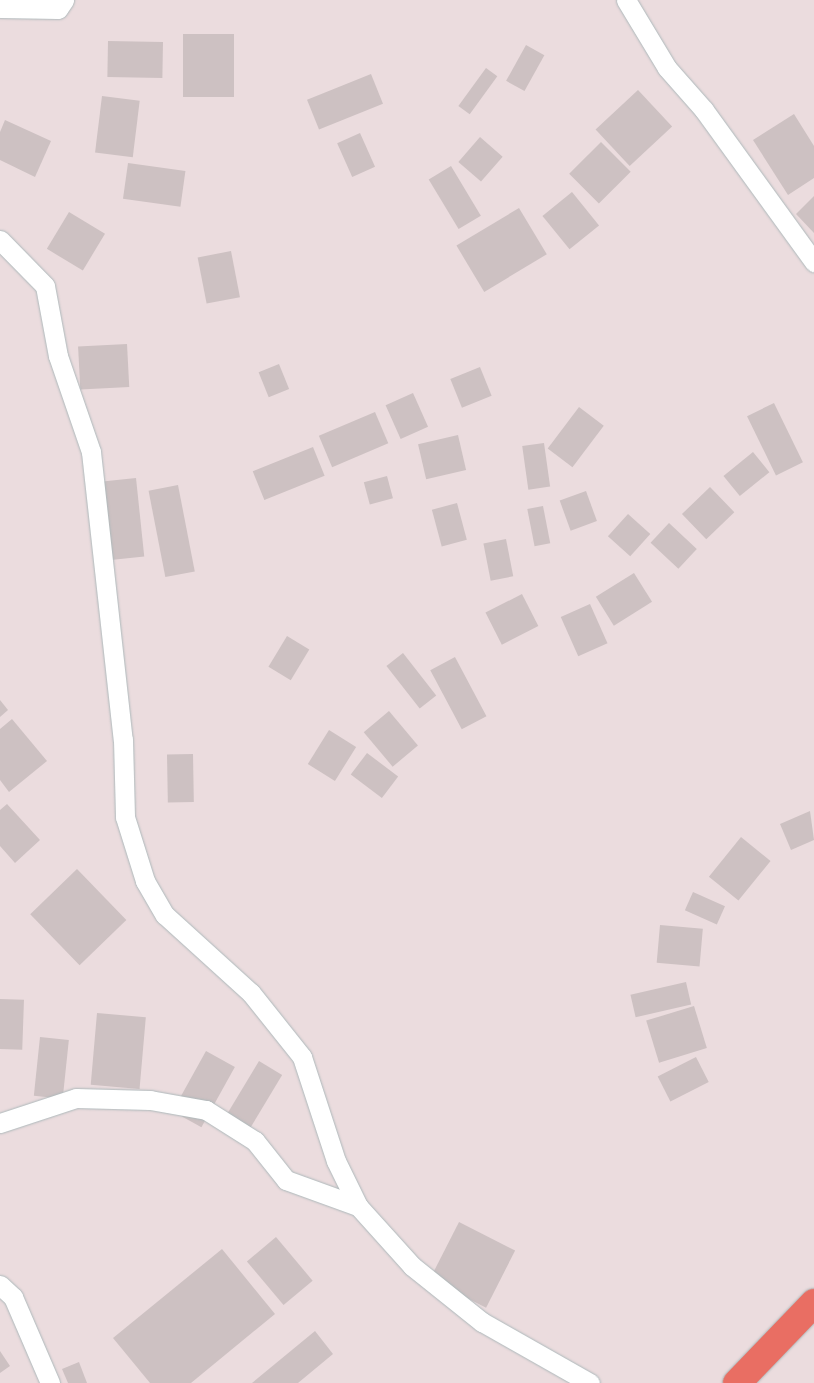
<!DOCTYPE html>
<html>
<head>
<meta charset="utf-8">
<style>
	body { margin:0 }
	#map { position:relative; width:814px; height:1383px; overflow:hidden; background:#ebdcde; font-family:Helvetica,sans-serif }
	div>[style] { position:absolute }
	.building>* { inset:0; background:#cdc1c2; transform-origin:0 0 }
	.roads { filter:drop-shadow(0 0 1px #adb8ba) drop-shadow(0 0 1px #adb8ba) }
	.street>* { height:19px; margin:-9.5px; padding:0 9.5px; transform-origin:9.5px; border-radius:9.5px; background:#fff }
	.primary>* { height:28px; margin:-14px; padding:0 14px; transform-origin:14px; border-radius:14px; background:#e96e63 }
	span { translate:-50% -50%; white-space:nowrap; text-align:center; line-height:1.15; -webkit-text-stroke:4.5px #fff; paint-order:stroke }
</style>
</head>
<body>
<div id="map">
	<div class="building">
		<div style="left:183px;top:34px;width:51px;height:63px"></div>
		<div style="left:108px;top:41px;width:55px;height:36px;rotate:1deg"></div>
		<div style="left:526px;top:45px;width:21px;height:41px;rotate:29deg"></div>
		<div style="left:486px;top:68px;width:14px;height:47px;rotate:36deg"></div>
		<div style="left:371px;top:74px;width:32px;height:69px;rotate:68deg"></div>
		<div style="left:638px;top:90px;width:50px;height:58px;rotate:47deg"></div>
		<div style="left:102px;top:96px;width:38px;height:57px;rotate:7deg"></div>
		<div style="clip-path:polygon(794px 114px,814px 146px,814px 178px,788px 195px,753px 140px)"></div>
		<div style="clip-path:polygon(5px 120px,51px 141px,35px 177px,0 160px,0 132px)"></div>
		<div style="left:360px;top:133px;width:37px;height:25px;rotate:66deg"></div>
		<div style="left:480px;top:137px;width:30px;height:33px;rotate:41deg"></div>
		<div style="left:601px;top:142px;width:42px;height:45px;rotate:45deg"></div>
		<div style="left:128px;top:163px;width:58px;height:36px;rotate:8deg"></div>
		<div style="left:451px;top:166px;width:58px;height:26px;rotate:59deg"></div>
		<div style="left:572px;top:192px;width:43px;height:38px;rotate:51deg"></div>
		<div style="clip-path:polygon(814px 196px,814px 233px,796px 214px)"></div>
		<div style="left:519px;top:208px;width:54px;height:73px;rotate:59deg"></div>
		<div style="left:69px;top:212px;width:42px;height:43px;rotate:31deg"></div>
		<div style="left:231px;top:251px;width:47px;height:34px;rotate:79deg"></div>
		<div style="left:127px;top:344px;width:43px;height:49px;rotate:87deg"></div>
		<div style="left:279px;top:364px;width:27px;height:22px;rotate:68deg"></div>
		<div style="left:480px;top:367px;width:31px;height:32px;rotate:68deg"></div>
		<div style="left:413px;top:393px;width:37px;height:30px;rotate:66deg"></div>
		<div style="left:774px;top:403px;width:66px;height:30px;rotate:64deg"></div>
		<div style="left:579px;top:407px;width:31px;height:52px;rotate:37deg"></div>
		<div style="left:375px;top:412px;width:34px;height:61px;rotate:67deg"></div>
		<div style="left:458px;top:435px;width:36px;height:41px;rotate:77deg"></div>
		<div style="left:544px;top:443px;width:44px;height:22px;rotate:82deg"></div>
		<div style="left:313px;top:447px;width:31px;height:65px;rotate:68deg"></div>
		<div style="left:753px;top:452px;width:26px;height:38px;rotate:51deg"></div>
		<div style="left:387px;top:476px;width:23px;height:24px;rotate:75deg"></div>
		<div style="left:136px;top:478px;width:79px;height:48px;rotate:84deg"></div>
		<div style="left:178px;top:485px;width:88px;height:30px;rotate:79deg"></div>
		<div style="left:710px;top:487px;width:35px;height:39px;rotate:46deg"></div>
		<div style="left:586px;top:491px;width:32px;height:28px;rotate:70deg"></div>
		<div style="left:457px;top:503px;width:38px;height:26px;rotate:75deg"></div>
		<div style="left:543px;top:506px;width:38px;height:16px;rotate:79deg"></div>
		<div style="left:628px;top:514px;width:30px;height:30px;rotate:42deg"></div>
		<div style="left:669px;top:523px;width:38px;height:27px;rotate:43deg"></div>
		<div style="left:506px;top:539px;width:38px;height:23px;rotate:79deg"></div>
		<div style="left:634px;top:573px;width:34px;height:45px;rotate:58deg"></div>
		<div style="left:522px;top:594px;width:36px;height:41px;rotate:63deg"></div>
		<div style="left:590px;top:604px;width:43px;height:32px;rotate:66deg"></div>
		<div style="left:287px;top:636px;width:26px;height:36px;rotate:31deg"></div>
		<div style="left:403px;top:653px;width:54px;height:21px;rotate:52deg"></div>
		<div style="left:455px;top:657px;width:67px;height:28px;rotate:62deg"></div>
		<div style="clip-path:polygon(0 700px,8px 710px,0 717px)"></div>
		<div style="left:389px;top:711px;width:45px;height:33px;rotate:50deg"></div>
		<div style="clip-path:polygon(12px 719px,47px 761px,9px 792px,0 780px,0 729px)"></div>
		<div style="left:329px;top:730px;width:32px;height:40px;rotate:32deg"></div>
		<div style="left:367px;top:753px;width:39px;height:27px;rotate:37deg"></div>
		<div style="left:193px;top:754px;width:48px;height:26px;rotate:89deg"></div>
		<div style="clip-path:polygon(7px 804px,40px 840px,15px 863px,0 846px,0 810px)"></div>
		<div style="clip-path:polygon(810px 811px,814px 840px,791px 850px,780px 824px)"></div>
		<div style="left:741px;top:837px;width:38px;height:51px;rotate:39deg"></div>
		<div style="left:77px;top:869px;width:71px;height:65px;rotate:46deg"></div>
		<div style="left:693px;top:892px;width:35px;height:20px;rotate:24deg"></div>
		<div style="left:660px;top:925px;width:43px;height:38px;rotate:5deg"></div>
		<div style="left:686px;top:982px;width:23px;height:57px;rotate:77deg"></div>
		<div style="left:0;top:999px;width:24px;height:50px;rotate:2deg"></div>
		<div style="left:694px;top:1006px;width:44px;height:50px;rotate:73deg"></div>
		<div style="left:97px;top:1013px;width:49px;height:72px;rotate:5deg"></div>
		<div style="left:40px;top:1037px;width:29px;height:59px;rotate:6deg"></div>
		<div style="left:206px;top:1051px;width:33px;height:69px;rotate:29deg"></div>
		<div style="left:696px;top:1057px;width:28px;height:43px;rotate:63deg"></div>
		<div style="left:259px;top:1061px;width:27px;height:64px;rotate:31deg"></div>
		<div style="left:459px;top:1222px;width:63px;height:64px;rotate:27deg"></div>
		<div style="left:276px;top:1237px;width:57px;height:38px;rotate:50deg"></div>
		<div style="clip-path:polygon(222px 1249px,275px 1314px,191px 1383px,150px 1383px,113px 1338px)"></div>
		<div style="clip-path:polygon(315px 1331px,333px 1354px,298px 1383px,252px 1383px)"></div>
		<div style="clip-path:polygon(0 1351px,10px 1366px,0 1373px)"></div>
		<div style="clip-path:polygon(79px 1362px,87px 1383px,68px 1383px,62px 1369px)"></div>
	</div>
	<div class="roads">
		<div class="street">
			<div style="left:626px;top:0;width:79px;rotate:58.9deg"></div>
			<div style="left:667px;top:68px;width:56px;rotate:48.6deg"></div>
			<div style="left:704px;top:110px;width:188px;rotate:54.1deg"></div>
			<div style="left:0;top:8px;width:58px;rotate:1deg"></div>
			<div style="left:58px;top:9px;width:11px;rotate:-56deg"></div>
			<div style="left:0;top:240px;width:64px;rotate:45.6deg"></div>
			<div style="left:45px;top:286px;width:71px;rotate:79.5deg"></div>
			<div style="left:58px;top:356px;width:102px;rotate:71deg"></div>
			<div style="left:91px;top:452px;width:290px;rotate:83.7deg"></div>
			<div style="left:123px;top:740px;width:77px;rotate:88.5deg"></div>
			<div style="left:125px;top:817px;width:67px;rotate:72.6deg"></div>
			<div style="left:145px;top:881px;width:39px;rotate:60deg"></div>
			<div style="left:165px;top:915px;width:116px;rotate:42.2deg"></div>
			<div style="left:251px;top:993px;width:82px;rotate:51.4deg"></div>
			<div style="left:302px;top:1057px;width:109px;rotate:71.9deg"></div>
			<div style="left:336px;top:1161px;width:50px;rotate:63.9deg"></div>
			<div style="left:358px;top:1206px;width:81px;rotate:48deg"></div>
			<div style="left:412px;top:1266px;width:90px;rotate:38.7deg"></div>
			<div style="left:482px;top:1322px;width:124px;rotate:29.5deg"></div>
			<div style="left:0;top:1123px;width:80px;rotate:-18.2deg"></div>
			<div style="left:76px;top:1098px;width:74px;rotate:1.5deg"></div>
			<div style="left:150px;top:1100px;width:57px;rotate:10.1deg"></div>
			<div style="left:206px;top:1110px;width:58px;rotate:32.3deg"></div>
			<div style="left:255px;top:1141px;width:50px;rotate:51.5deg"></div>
			<div style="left:286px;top:1180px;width:77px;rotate:19.9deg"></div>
			<div style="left:0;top:1285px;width:18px;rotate:43deg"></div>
			<div style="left:13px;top:1297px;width:94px;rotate:66.7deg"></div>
		</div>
		<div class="primary">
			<div style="left:737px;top:1383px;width:111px;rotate:-46.1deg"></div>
		</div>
	</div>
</div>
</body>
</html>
